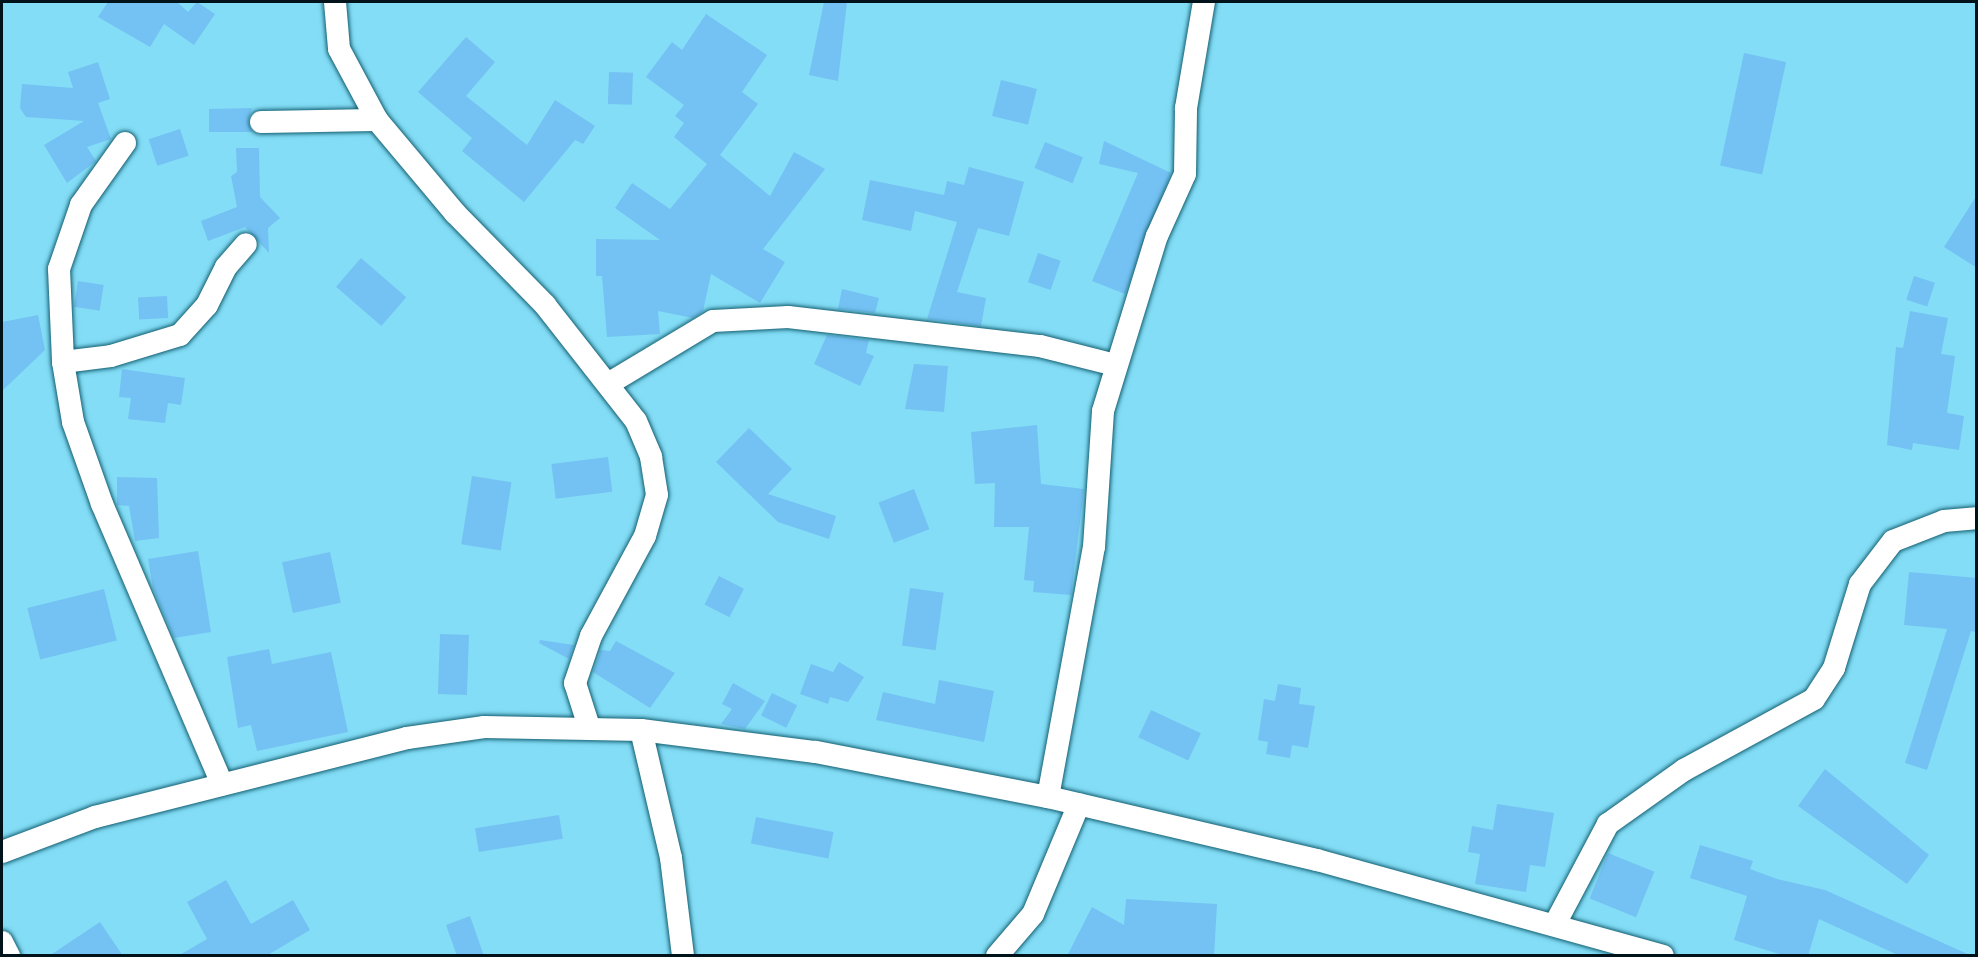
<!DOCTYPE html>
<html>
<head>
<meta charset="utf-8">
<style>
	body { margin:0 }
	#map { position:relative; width:1978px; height:957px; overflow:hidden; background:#83ddf6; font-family:"Zilla Slab",serif }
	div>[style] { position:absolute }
	.building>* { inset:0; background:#74c2f3; transform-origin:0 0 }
	.roads { filter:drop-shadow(0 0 2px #145f71) drop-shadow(0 0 2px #145f71) }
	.minor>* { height:22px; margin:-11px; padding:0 11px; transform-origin:11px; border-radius:11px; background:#fff }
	span { translate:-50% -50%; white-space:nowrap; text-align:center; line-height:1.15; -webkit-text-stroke:4.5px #dbf3fb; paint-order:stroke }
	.frame { position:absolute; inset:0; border:3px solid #00131b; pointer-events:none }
</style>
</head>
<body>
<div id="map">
	<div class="building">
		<div style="clip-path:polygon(108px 2px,177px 2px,188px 12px,197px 2px,215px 14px,194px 45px,164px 24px,150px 47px,98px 17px)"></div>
		<div style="clip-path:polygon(824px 2px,847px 2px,838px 81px,809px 75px)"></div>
		<div style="clip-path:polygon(706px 14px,767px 55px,742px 92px,758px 104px,720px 155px,770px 196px,794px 152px,825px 169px,763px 249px,785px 262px,760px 303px,711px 274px,703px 311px,693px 318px,658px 311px,660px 334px,607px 337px,602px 276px,596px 276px,596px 239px,660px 240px,615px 208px,632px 183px,670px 209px,707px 164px,674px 137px,684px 123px,675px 116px,684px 105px,646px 77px,672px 42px,682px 50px)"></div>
		<div style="clip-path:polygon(466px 37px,495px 62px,466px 96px,527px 145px,555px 100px,595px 126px,583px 144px,575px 140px,524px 202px,462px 151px,472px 138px,418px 92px)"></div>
		<div style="left:1744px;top:53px;width:43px;height:115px;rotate:12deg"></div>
		<div style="clip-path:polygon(98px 62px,110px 99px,98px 103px,111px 139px,87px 147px,96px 161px,67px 183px,44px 145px,84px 121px,26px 117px,20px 108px,22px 84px,73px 88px,68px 72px)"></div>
		<div style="left:609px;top:72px;width:24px;height:32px;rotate:2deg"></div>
		<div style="left:1001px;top:80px;width:37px;height:37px;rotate:14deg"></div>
		<div style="clip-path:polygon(252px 108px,248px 122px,252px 132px,209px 132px,209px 109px)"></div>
		<div style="left:180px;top:129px;width:28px;height:33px;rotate:72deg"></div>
		<div style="clip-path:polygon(1104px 141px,1171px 173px,1125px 294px,1092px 281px,1138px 173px,1099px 164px)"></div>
		<div style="left:1045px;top:142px;width:41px;height:28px;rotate:22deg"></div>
		<div style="clip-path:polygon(236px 148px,259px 148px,260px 197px,280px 218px,268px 228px,269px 253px,245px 227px,208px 241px,201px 221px,237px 207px,231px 176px,237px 172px)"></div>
		<div style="clip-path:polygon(969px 167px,1024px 182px,1009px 236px,978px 228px,957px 292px,986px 298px,981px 326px,927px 319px,957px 222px,915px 211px,911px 231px,862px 220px,870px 180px,944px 195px,947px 181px,964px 185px)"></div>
		<div style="clip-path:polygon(1977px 195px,1977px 268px,1944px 247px)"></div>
		<div style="left:1038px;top:253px;width:24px;height:31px;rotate:19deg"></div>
		<div style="left:361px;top:258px;width:60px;height:38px;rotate:41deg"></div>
		<div style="left:1914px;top:276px;width:22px;height:25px;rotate:18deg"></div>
		<div style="left:78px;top:281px;width:26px;height:26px;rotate:9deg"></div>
		<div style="clip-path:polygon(842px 289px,879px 298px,875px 313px,838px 309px)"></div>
		<div style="left:167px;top:296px;width:22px;height:29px;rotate:87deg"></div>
		<div style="clip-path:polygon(1910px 311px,1948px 318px,1941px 354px,1955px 356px,1947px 413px,1964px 416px,1959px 450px,1913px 443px,1912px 450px,1887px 445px,1896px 347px,1903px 348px)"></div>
		<div style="clip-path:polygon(38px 315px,45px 350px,2px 391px,2px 322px)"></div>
		<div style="clip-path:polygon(827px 335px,869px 340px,866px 353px,874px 356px,860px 386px,814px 364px)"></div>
		<div style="clip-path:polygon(914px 364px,948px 366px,944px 412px,905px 409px)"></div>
		<div style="clip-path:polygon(122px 369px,185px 378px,181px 405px,168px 403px,165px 423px,128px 419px,131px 398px,119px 397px)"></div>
		<div style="clip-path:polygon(1037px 425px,1041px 484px,1084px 489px,1071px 595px,1033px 592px,1034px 581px,1024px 580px,1029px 527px,994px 527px,995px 483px,975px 484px,971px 432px)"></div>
		<div style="clip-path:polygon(749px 428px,792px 469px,768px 494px,836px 516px,829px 539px,778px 522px,716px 462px)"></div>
		<div style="left:608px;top:457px;width:35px;height:57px;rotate:83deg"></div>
		<div style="left:472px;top:476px;width:40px;height:69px;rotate:9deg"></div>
		<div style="clip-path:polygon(117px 477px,157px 478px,159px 538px,135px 541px,129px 506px,117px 505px)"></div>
		<div style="left:914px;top:489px;width:43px;height:38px;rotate:69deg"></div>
		<div style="clip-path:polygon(198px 551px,211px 632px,174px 638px,153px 588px,148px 559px)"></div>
		<div style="left:330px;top:552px;width:52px;height:49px;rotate:78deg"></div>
		<div style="clip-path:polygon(1909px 572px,1977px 578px,1977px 632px,1971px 631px,1927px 770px,1905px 763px,1947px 629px,1904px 625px)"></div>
		<div style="left:719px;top:576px;width:28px;height:32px;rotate:27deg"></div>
		<div style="left:910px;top:588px;width:34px;height:58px;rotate:8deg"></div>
		<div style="left:104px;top:589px;width:53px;height:79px;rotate:76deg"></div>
		<div style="left:440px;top:634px;width:29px;height:60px;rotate:2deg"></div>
		<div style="clip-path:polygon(540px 640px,574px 645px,569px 659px,539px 643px)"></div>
		<div style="clip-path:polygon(616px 641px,675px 673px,650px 708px,593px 672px,601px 650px,610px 651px)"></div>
		<div style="clip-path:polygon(269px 649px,272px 664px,331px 652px,348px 732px,257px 751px,251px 725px,238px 728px,227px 657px)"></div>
		<div style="clip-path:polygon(839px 662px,864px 677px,848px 702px,830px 697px,828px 704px,800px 694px,811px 664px,833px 672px)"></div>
		<div style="clip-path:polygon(939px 680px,994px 691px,984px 742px,876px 720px,883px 692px,935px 704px)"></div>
		<div style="clip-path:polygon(733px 683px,765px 701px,745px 729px,721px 724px,732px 709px,722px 704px)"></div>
		<div style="clip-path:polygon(1278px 684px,1301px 688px,1299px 704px,1315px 706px,1308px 748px,1292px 745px,1290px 758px,1266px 754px,1268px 742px,1258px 740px,1264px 699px,1275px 701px)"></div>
		<div style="left:772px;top:693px;width:28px;height:25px;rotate:26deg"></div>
		<div style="left:1151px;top:710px;width:55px;height:30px;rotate:25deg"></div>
		<div style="clip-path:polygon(1825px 769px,1929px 855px,1907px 884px,1798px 806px)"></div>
		<div style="clip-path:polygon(1497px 804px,1554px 813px,1545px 867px,1530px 865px,1526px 892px,1475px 884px,1480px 854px,1468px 852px,1472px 826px,1493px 830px)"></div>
		<div style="left:559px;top:815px;width:24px;height:85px;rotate:81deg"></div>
		<div style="left:756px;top:817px;width:79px;height:27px;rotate:11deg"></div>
		<div style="clip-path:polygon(1700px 845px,1753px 861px,1750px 869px,1777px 879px,1825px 890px,1972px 956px,1900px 956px,1819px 919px,1808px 956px,1786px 956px,1734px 940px,1747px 896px,1690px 878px)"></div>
		<div style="left:1608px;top:853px;width:50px;height:49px;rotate:22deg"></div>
		<div style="clip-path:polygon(226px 880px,251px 924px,293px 900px,310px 930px,266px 956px,178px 956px,207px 939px,187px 902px)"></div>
		<div style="clip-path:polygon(1126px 899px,1217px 904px,1214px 956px,1067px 956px,1092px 907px,1124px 925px)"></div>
		<div style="clip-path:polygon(470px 916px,484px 956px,457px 956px,446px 925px)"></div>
		<div style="clip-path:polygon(100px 922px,123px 956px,49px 956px)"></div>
	</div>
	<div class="roads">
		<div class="minor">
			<div style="left:335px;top:2px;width:47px;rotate:85.1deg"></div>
			<div style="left:339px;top:49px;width:81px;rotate:61.8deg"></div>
			<div style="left:377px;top:120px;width:121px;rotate:50deg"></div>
			<div style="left:455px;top:213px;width:129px;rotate:45.6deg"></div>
			<div style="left:545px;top:305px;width:147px;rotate:51.9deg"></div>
			<div style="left:636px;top:421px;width:39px;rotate:67deg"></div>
			<div style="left:651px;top:457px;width:38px;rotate:81deg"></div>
			<div style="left:657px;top:495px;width:43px;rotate:106.3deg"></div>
			<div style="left:645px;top:536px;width:114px;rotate:118.4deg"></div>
			<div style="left:591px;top:636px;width:50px;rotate:108.8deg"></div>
			<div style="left:575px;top:683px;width:46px;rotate:72.3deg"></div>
			<div style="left:261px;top:122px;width:116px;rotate:-1deg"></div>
			<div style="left:125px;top:143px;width:76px;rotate:125.4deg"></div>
			<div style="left:81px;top:205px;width:68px;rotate:109deg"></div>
			<div style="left:59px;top:269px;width:93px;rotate:87.5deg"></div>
			<div style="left:63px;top:362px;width:61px;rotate:80.5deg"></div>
			<div style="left:73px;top:422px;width:87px;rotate:70.5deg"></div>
			<div style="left:102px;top:504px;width:305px;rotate:66.8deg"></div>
			<div style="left:63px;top:362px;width:48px;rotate:-7.1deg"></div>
			<div style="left:111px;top:356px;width:72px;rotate:-16.9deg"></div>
			<div style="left:180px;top:335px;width:40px;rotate:-48deg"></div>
			<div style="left:207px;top:305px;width:42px;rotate:-63.4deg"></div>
			<div style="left:226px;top:267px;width:30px;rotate:-49deg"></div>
			<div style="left:608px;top:384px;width:122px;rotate:-31deg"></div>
			<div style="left:713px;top:321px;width:75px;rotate:-3.1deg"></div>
			<div style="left:788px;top:317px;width:254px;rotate:6.6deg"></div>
			<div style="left:1040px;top:346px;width:77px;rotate:14.2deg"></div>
			<div style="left:641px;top:730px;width:131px;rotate:76.8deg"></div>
			<div style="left:671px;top:858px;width:99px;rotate:83deg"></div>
			<div style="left:1048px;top:797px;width:254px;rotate:-79.6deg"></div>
			<div style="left:1094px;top:547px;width:136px;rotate:-86.2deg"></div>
			<div style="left:1103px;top:411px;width:183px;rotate:-72.9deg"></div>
			<div style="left:1157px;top:236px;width:68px;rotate:-65.7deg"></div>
			<div style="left:1185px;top:174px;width:66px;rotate:-89.1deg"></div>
			<div style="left:1186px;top:108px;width:108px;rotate:-80.4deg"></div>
			<div style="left:2px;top:852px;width:99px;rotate:-20.6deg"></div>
			<div style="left:95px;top:817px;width:322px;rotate:-14.2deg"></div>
			<div style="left:407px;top:738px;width:78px;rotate:-8.1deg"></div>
			<div style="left:484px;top:727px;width:157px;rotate:1.1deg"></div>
			<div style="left:641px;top:730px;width:176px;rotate:7.2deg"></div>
			<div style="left:816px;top:752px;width:236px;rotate:11deg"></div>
			<div style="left:1048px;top:797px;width:276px;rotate:13.2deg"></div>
			<div style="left:1317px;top:860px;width:359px;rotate:15.5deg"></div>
			<div style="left:1555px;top:924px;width:113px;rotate:-62.1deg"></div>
			<div style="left:1608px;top:824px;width:93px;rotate:-35.4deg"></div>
			<div style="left:1684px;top:770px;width:148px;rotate:-28.6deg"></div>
			<div style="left:1814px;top:699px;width:37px;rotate:-57deg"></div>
			<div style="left:1834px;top:668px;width:88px;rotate:-72.8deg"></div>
			<div style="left:1860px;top:584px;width:54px;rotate:-52.5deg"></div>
			<div style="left:1893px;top:541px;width:55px;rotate:-21.4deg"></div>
			<div style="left:1944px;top:521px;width:32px;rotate:-5deg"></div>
			<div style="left:2px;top:942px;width:16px;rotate:63deg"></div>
			<div style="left:997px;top:956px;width:55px;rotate:-49.4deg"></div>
			<div style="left:1033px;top:914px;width:119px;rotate:-67.3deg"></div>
		</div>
	</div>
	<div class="frame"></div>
</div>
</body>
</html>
